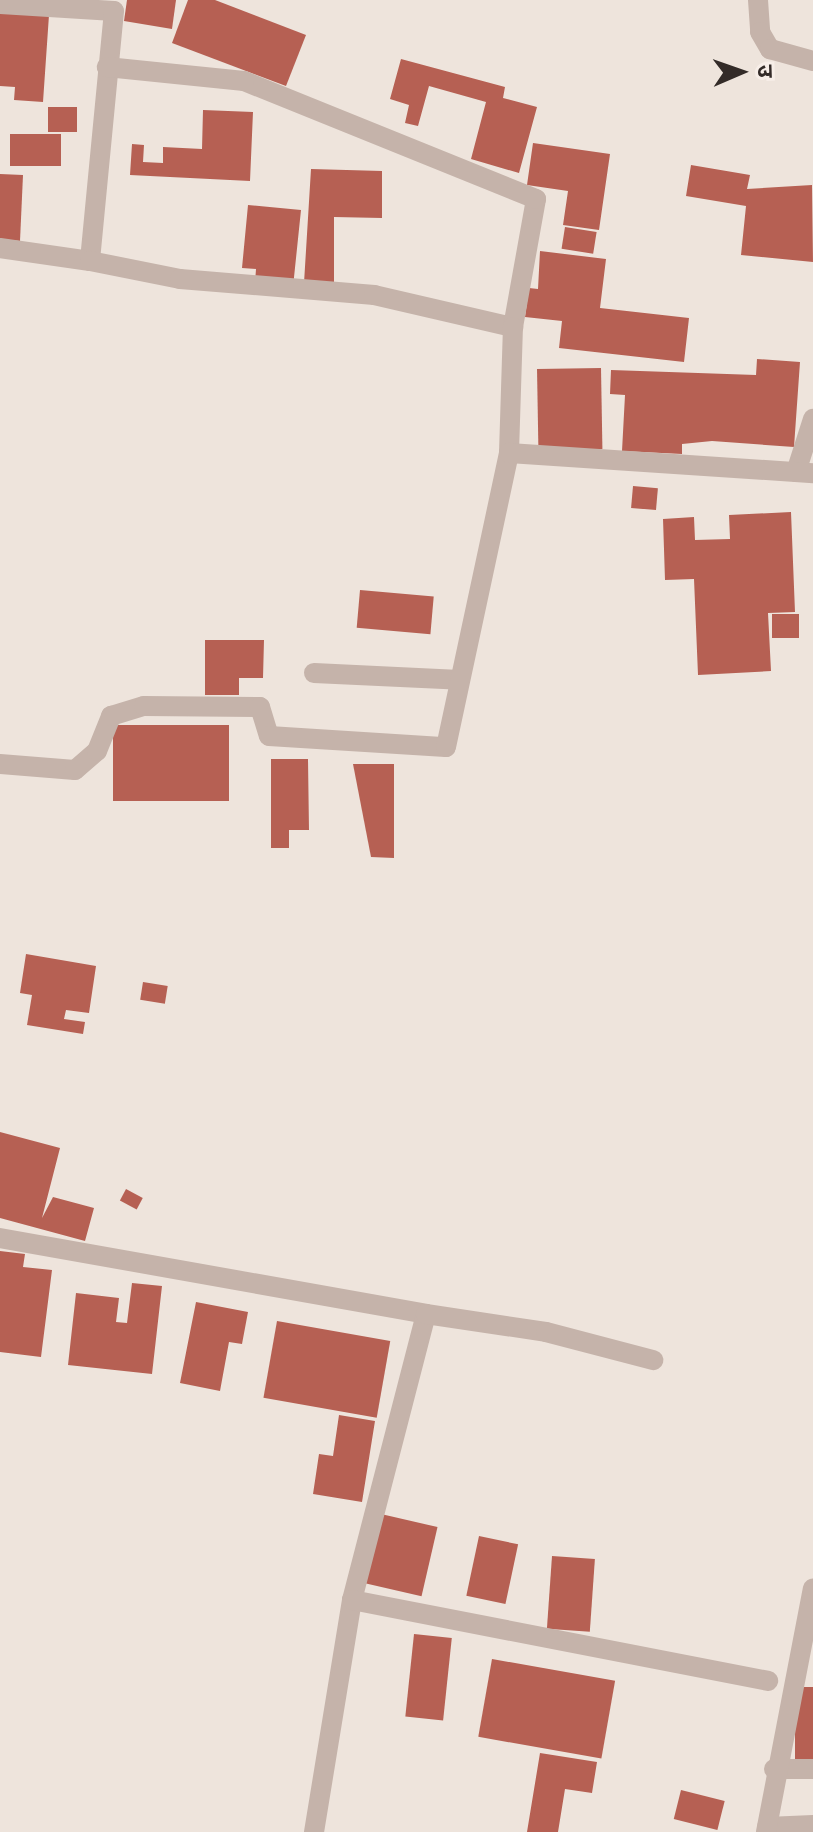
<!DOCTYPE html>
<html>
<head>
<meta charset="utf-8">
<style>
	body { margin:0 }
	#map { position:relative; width:813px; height:1832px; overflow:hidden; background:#eee4dc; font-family:Cabin,"Noto Sans Devanagari",sans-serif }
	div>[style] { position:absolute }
	.building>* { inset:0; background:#b66053; transform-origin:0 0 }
	.minor>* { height:20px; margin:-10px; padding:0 10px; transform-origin:10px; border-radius:10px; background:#c5b3aa }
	span { translate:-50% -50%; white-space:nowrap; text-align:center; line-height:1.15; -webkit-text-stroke:6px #f7eee8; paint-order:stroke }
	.north { position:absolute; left:701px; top:32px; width:80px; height:80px; -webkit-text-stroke:6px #f7eee8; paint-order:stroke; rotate:88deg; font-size:22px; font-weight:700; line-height:32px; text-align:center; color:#332b28 }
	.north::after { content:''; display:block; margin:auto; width:28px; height:36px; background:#332b28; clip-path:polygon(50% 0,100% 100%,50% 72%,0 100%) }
</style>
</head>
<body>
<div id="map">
	<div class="building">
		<div style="clip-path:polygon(127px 0,176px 0,172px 29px,124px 21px)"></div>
		<div style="clip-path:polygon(188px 0,215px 0,306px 35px,286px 86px,172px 43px)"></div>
		<div style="clip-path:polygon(0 11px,49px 15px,43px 102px,14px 100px,15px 87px,0 86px)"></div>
		<div style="clip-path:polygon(401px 59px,505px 87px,503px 98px,537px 107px,519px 173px,471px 159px,486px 102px,429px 86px,418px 126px,405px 123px,409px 105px,390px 99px)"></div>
		<div style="left:48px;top:107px;width:29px;height:25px"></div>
		<div style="clip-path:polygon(203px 110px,253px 112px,250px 181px,130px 175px,132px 144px,144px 145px,143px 162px,163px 163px,163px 147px,202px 149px)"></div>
		<div style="left:10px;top:134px;width:51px;height:32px"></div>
		<div style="clip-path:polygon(533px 143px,610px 154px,599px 230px,563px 225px,568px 191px,527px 185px)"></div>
		<div style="clip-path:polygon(691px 165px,750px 175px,747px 189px,812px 185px,813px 262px,741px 255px,746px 206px,686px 196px)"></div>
		<div style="clip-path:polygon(311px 169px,382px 171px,382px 218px,334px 217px,334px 283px,304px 283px)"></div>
		<div style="clip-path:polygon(0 174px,23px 175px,20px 241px,0 239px)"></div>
		<div style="clip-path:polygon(248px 205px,301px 210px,293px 287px,255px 283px,256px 269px,242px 268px)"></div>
		<div style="left:565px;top:227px;width:32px;height:22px;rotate:9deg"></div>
		<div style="clip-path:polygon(540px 251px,606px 259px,600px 308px,689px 318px,684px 362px,559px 348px,562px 321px,525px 317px,529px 288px,538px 289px)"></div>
		<div style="clip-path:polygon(757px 359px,800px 362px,794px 447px,712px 441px,682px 444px,682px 454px,622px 451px,625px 395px,610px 394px,611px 370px,756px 375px)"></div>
		<div style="left:601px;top:368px;width:81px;height:64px;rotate:89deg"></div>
		<div style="left:633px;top:486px;width:25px;height:22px;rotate:5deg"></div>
		<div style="clip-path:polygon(791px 512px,795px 612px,768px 613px,771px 671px,698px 675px,694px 579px,665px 580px,663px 519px,694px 517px,695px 540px,730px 539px,729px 515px)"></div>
		<div style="left:360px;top:590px;width:74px;height:38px;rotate:5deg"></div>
		<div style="left:772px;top:614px;width:27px;height:24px"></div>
		<div style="clip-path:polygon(205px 640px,264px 640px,263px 678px,239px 678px,239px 695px,205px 695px)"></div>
		<div style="left:113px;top:725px;width:116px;height:76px"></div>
		<div style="clip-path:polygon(271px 759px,308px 759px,309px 830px,289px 830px,289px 848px,271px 848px)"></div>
		<div style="clip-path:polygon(353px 764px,394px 764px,394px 858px,371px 857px)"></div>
		<div style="clip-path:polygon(26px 954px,96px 966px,89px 1013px,66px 1010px,64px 1019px,85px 1022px,83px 1034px,27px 1025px,32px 995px,20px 993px)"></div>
		<div style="left:143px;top:982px;width:25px;height:18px;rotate:9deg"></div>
		<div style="clip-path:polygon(0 1132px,60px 1148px,42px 1218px,53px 1197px,94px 1208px,85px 1241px,0 1218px)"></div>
		<div style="left:126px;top:1189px;width:19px;height:13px;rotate:28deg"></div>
		<div style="clip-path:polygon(0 1251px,25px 1254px,23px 1267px,52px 1270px,41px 1357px,0 1352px)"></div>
		<div style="clip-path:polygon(132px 1283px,162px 1286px,152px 1374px,68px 1365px,76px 1293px,119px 1298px,116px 1322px,127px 1323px)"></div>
		<div style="clip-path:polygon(196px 1302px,248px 1312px,242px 1344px,229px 1342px,220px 1391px,180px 1383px)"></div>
		<div style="left:277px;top:1321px;width:115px;height:78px;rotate:10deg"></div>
		<div style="clip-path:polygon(339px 1415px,375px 1421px,362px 1502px,313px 1494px,319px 1454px,333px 1456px)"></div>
		<div style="left:381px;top:1514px;width:58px;height:71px;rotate:13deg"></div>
		<div style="left:479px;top:1536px;width:40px;height:61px;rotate:12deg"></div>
		<div style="left:552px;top:1556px;width:43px;height:73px;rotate:4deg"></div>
		<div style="left:414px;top:1634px;width:38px;height:83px;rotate:6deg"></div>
		<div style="left:492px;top:1659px;width:125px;height:79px;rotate:10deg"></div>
		<div style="left:795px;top:1687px;width:18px;height:74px"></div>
		<div style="clip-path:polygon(540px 1753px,597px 1762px,592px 1793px,565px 1789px,558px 1832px,527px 1832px)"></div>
		<div style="left:681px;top:1790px;width:45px;height:30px;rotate:14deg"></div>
	</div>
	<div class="minor">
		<div style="left:758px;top:0;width:32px;rotate:86deg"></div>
		<div style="left:760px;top:32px;width:20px;rotate:60deg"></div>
		<div style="left:770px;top:49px;width:45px;rotate:15.6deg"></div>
		<div style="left:0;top:4px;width:114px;rotate:3.5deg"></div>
		<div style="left:114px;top:11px;width:251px;rotate:95.5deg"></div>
		<div style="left:90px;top:261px;width:91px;rotate:-171.8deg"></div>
		<div style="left:90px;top:261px;width:92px;rotate:11.3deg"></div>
		<div style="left:180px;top:279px;width:195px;rotate:4.7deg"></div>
		<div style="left:374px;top:295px;width:143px;rotate:13deg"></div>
		<div style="left:513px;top:327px;width:130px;rotate:-79.8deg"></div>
		<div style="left:536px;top:199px;width:315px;rotate:-158deg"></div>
		<div style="left:244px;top:81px;width:138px;rotate:-174.2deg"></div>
		<div style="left:509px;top:453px;width:126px;rotate:-88.2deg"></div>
		<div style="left:796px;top:472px;width:56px;rotate:-72.2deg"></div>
		<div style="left:314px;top:673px;width:146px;rotate:2.7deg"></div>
		<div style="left:0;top:764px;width:75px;rotate:4.6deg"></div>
		<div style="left:75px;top:770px;width:29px;rotate:-41deg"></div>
		<div style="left:97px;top:751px;width:38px;rotate:-68deg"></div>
		<div style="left:111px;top:716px;width:34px;rotate:-17deg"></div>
		<div style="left:144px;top:706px;width:116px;rotate:0.5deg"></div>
		<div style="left:260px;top:707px;width:30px;rotate:73deg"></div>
		<div style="left:269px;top:736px;width:177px;rotate:3.6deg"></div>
		<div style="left:446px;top:747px;width:301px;rotate:-77.9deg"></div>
		<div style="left:509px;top:453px;width:305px;rotate:3.8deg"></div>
		<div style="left:0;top:1238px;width:433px;rotate:10.1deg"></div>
		<div style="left:426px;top:1314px;width:295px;rotate:104.5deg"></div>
		<div style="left:352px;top:1600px;width:235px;rotate:99.3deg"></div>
		<div style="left:426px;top:1314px;width:121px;rotate:8.5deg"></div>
		<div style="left:546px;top:1332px;width:111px;rotate:14.7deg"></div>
		<div style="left:352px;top:1600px;width:424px;rotate:11deg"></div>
		<div style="left:774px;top:1769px;width:39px"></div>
		<div style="left:767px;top:1827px;width:46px;rotate:-2.5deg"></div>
		<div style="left:766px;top:1832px;width:248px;rotate:-79.1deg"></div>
	</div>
	<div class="north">उ</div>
</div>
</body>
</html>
